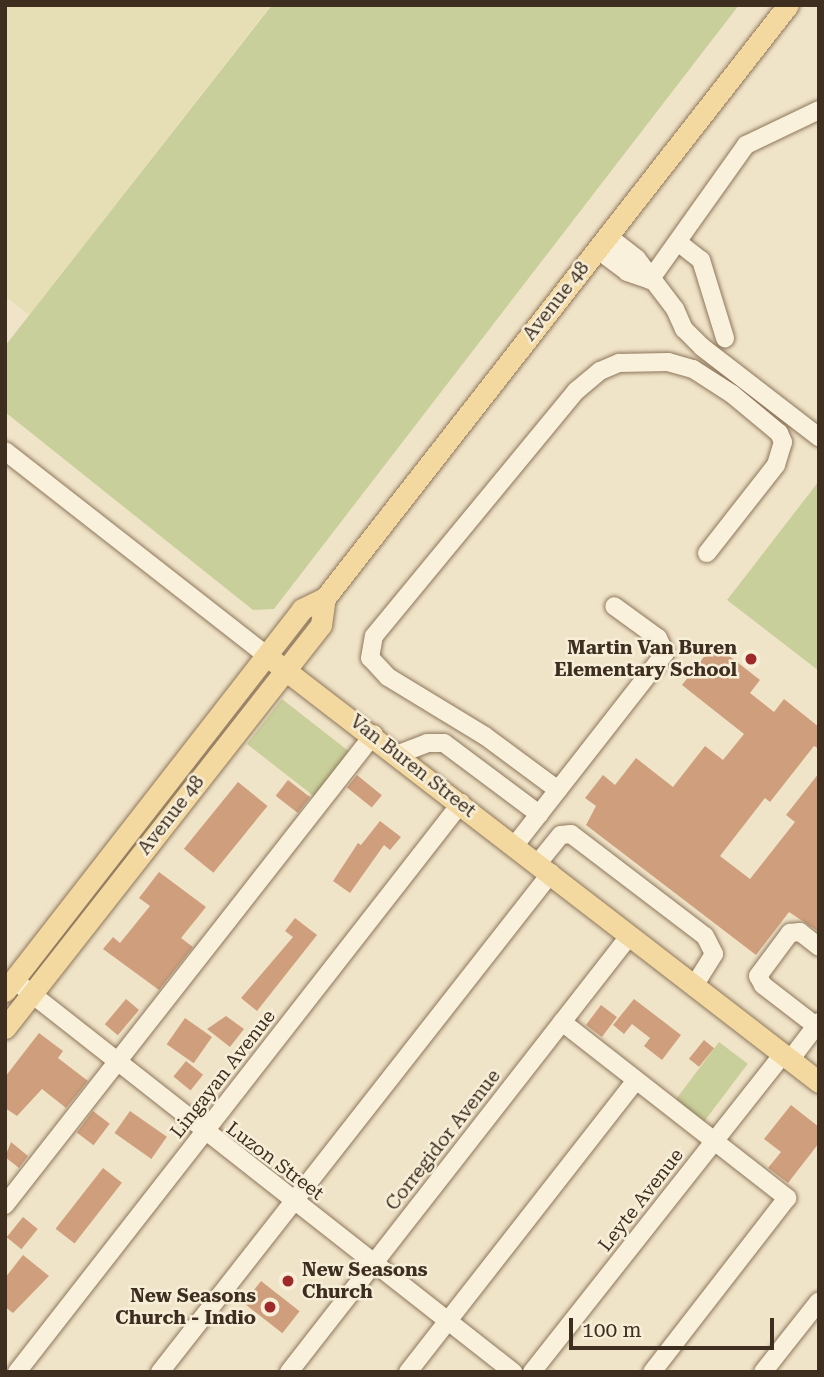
<!DOCTYPE html>
<html>
<head>
<meta charset="utf-8">
<style>
	body { margin:0 }
	#map { position:relative; width:824px; height:1377px; overflow:hidden; background:#f0e4c8; font-family:"Roboto Serif",serif }
	div>[style] { position:absolute }
	.farmland>* { inset:0; background:#e6deb5 }
	.green>* { inset:0; background:#c9cf9b; transform-origin:0 0 }
	.building>* { inset:0; background:#cf9f7d; transform-origin:0 0 }
	.roads { filter:drop-shadow(0 0 2px #8d765c) drop-shadow(0 0 2px #8d765c) }
	.minor>* { height:18px; margin:-9px; padding:0 9px; transform-origin:9px; border-radius:9px; background:#faf1dc }
	.major>* { height:21px; margin:-10.5px; padding:0 10.5px; transform-origin:10.5px; border-radius:10.5px; background:#f3d9a0 }
	.dots>* { width:19px; height:19px; translate:-50% -50%; box-sizing:border-box; border:4px solid #f7eed8; border-radius:50% }
	span { translate:-50% -50%; white-space:nowrap; text-align:center; line-height:1.15; -webkit-text-stroke:5px #f7eed8; paint-order:stroke }
	.street-label { font-size:19px; color:#3d2e20 }
	.poi-label { font-size:19px; color:#3d2e20; font-weight:700 }
	.right { translate:-100% -50%; text-align:right }
	.left { translate:0 -50%; text-align:left }
	.frame { position:absolute; inset:0; border:7px solid #3d2e20; pointer-events:none }
	.scale { position:absolute; left:569px; top:1318px; width:205px; height:32px; box-sizing:border-box; border:4px solid #3d2e20; border-top:0; padding-left:9px; font-size:21px; line-height:24px; white-space:nowrap; color:#3d2e20; -webkit-text-stroke:5px #f7eed8; paint-order:stroke }
</style>
</head>
<body>
<div id="map">
	<div class="farmland">
		<div style="clip-path:polygon(5px 5px,271px 5px,29px 315px,5px 296px)"></div>
	</div>
	<div class="green">
		<div style="clip-path:polygon(272px 5px,739px 5px,274px 609px,253px 610px,5px 412px,5px 346px)"></div>
		<div style="clip-path:polygon(819px 481px,819px 671px,727px 600px)"></div>
		<div style="left:282px;top:699px;width:88px;height:57px;rotate:38deg"></div>
		<div style="left:719px;top:1042px;width:36px;height:75px;rotate:37deg"></div>
	</div>
	<div class="building">
		<div style="clip-path:polygon(714px 644px,760px 680px,750px 693px,774px 712px,784px 699px,819px 727px,819px 749px,814px 746px,770px 802px,765px 798px,720px 856px,750px 879px,795px 822px,786px 815px,819px 773px,819px 932px,789px 912px,756px 955px,586px 825px,596px 806px,585px 798px,603px 775px,615px 785px,636px 758px,673px 787px,705px 746px,723px 760px,744px 734px,682px 685px)"></div>
		<div style="left:357px;top:775px;width:32px;height:16px;rotate:39deg"></div>
		<div style="left:288px;top:780px;width:28px;height:20px;rotate:38deg"></div>
		<div style="left:238px;top:782px;width:38px;height:86px;rotate:39deg"></div>
		<div style="clip-path:polygon(380px 821px,401px 837px,390px 850px,384px 845px,350px 893px,333px 881px,358px 843px,361px 845px)"></div>
		<div style="clip-path:polygon(159px 872px,206px 907px,181px 938px,193px 947px,159px 990px,103px 949px,113px 937px,120px 943px,150px 906px,139px 898px)"></div>
		<div style="clip-path:polygon(295px 918px,317px 935px,257px 1011px,241px 998px,293px 937px,285px 931px)"></div>
		<div style="left:126px;top:999px;width:17px;height:33px;rotate:40deg"></div>
		<div style="clip-path:polygon(634px 999px,681px 1035px,662px 1060px,644px 1046px,650px 1038px,632px 1024px,624px 1034px,613px 1025px)"></div>
		<div style="left:601px;top:1005px;width:20px;height:25px;rotate:37deg"></div>
		<div style="clip-path:polygon(226px 1016px,244px 1029px,230px 1047px,207px 1029px)"></div>
		<div style="left:185px;top:1018px;width:33px;height:32px;rotate:35deg"></div>
		<div style="clip-path:polygon(39px 1033px,63px 1051px,58px 1058px,88px 1081px,66px 1108px,42px 1089px,17px 1116px,5px 1108px,5px 1077px)"></div>
		<div style="left:704px;top:1040px;width:13px;height:24px;rotate:39deg"></div>
		<div style="left:186px;top:1061px;width:22px;height:20px;rotate:39deg"></div>
		<div style="clip-path:polygon(791px 1105px,819px 1127px,819px 1143px,788px 1183px,768px 1168px,781px 1152px,764px 1139px)"></div>
		<div style="left:93px;top:1111px;width:21px;height:27px;rotate:37deg"></div>
		<div style="left:130px;top:1111px;width:45px;height:27px;rotate:35deg"></div>
		<div style="clip-path:polygon(11px 1142px,28px 1156px,19px 1168px,5px 1157px)"></div>
		<div style="left:103px;top:1168px;width:24px;height:77px;rotate:38deg"></div>
		<div style="left:23px;top:1217px;width:19px;height:26px;rotate:39deg"></div>
		<div style="clip-path:polygon(23px 1255px,49px 1276px,13px 1313px,5px 1307px,5px 1278px)"></div>
		<div style="left:261px;top:1281px;width:49px;height:28px;rotate:38deg"></div>
	</div>
	<div class="roads">
		<div class="minor">
			<div style="left:608px;top:236px;width:37px;rotate:38deg"></div>
			<div style="left:637px;top:259px;width:63px;rotate:52.8deg"></div>
			<div style="left:675px;top:309px;width:22px;rotate:66deg"></div>
			<div style="left:684px;top:329px;width:25px;rotate:45deg"></div>
			<div style="left:702px;top:347px;width:148px;rotate:37.6deg"></div>
			<div style="left:679px;top:243px;width:28px;rotate:38deg"></div>
			<div style="left:701px;top:260px;width:82px;rotate:72.9deg"></div>
			<div style="left:597px;top:249px;width:38px;rotate:37deg"></div>
			<div style="left:627px;top:272px;width:24px;rotate:19deg"></div>
			<div style="left:650px;top:280px;width:166px;rotate:-54.6deg"></div>
			<div style="left:746px;top:145px;width:81px;rotate:-25.6deg"></div>
			<div style="left:5px;top:451px;width:333px;rotate:38deg"></div>
			<div style="left:399px;top:754px;width:30px;rotate:-21deg"></div>
			<div style="left:427px;top:743px;width:17px"></div>
			<div style="left:444px;top:743px;width:119px;rotate:36.8deg"></div>
			<div style="left:558px;top:790px;width:91px;rotate:-143.5deg"></div>
			<div style="left:485px;top:736px;width:114px;rotate:-148.7deg"></div>
			<div style="left:388px;top:677px;width:26px;rotate:-133deg"></div>
			<div style="left:370px;top:658px;width:22px;rotate:-80deg"></div>
			<div style="left:374px;top:636px;width:318px;rotate:-50.5deg"></div>
			<div style="left:576px;top:391px;width:31px;rotate:-40deg"></div>
			<div style="left:600px;top:371px;width:21px;rotate:-23deg"></div>
			<div style="left:619px;top:363px;width:49px;rotate:-1.2deg"></div>
			<div style="left:668px;top:362px;width:26px;rotate:16deg"></div>
			<div style="left:693px;top:369px;width:46px;rotate:32.7deg"></div>
			<div style="left:732px;top:394px;width:61px;rotate:39.7deg"></div>
			<div style="left:779px;top:433px;width:10px;rotate:66deg"></div>
			<div style="left:783px;top:442px;width:24px;rotate:107deg"></div>
			<div style="left:776px;top:465px;width:112px;rotate:128.1deg"></div>
			<div style="left:515px;top:845px;width:244px;rotate:-52deg"></div>
			<div style="left:665px;top:653px;width:17px;rotate:-115deg"></div>
			<div style="left:658px;top:638px;width:54px;rotate:-144deg"></div>
			<div style="left:538px;top:863px;width:36px;rotate:-51deg"></div>
			<div style="left:561px;top:835px;width:10px;rotate:-6deg"></div>
			<div style="left:571px;top:834px;width:168px;rotate:37.3deg"></div>
			<div style="left:705px;top:936px;width:20px;rotate:63deg"></div>
			<div style="left:714px;top:954px;width:36px;rotate:122deg"></div>
			<div style="left:14px;top:980px;width:635px;rotate:38.15deg"></div>
			<div style="left:562px;top:1022px;width:286px;rotate:38deg"></div>
			<div style="left:787px;top:1198px;width:220px;rotate:127.8deg"></div>
			<div style="left:816px;top:1026px;width:67px;rotate:-142.3deg"></div>
			<div style="left:763px;top:985px;width:10px;rotate:-119deg"></div>
			<div style="left:758px;top:976px;width:54px;rotate:-53.3deg"></div>
			<div style="left:790px;top:933px;width:10px;rotate:-6deg"></div>
			<div style="left:800px;top:932px;width:24px;rotate:38deg"></div>
			<div style="left:790px;top:1060px;width:48px;rotate:-52.7deg"></div>
			<div style="left:5px;top:1205px;width:598px;rotate:-51.92deg"></div>
			<div style="left:17px;top:1372px;width:722px;rotate:-52.03deg"></div>
			<div style="left:160px;top:1372px;width:634px;rotate:-51.92deg"></div>
			<div style="left:289px;top:1372px;width:554px;rotate:-52.03deg"></div>
			<div style="left:408px;top:1372px;width:370px;rotate:-52deg"></div>
			<div style="left:532px;top:1372px;width:405px;rotate:-51.7deg"></div>
			<div style="left:763px;top:1372px;width:90px;rotate:-51.7deg"></div>
		</div>
		<div class="major">
			<div style="left:267px;top:656px;width:697px;rotate:37.66deg"></div>
			<div style="left:5px;top:991px;width:484px;rotate:-52.1deg"></div>
			<div style="left:302px;top:609px;width:25px;rotate:-26deg"></div>
			<div style="left:325px;top:598px;width:752px;rotate:-52.02deg"></div>
			<div style="left:5px;top:1028px;width:512px;rotate:-51.9deg"></div>
			<div style="left:321px;top:625px;width:27px;rotate:-82deg"></div>
		</div>
	</div>
	<div class="dots">
		<div style="left:751px;top:659px;background:#9e2a2b"></div>
		<div style="left:288px;top:1281px;background:#9e2a2b"></div>
		<div style="left:270px;top:1307px;background:#9e2a2b"></div>
	</div>
	<div class="street-label">
		<span style="left:556px;top:301px;rotate:-52deg">Avenue 48</span>
		<span style="left:413px;top:766px;rotate:38deg">Van Buren Street</span>
		<span style="left:171px;top:815px;rotate:-52deg">Avenue 48</span>
		<span style="left:223px;top:1074px;rotate:-52deg">Lingayan Avenue</span>
		<span style="left:443px;top:1140px;rotate:-52deg">Corregidor Avenue</span>
		<span style="left:275px;top:1161px;rotate:37deg">Luzon Street</span>
		<span style="left:641px;top:1200px;rotate:-52deg">Leyte Avenue</span>
	</div>
	<div class="poi-label">
		<span class="right" style="left:737px;top:659px">Martin Van Buren<br>Elementary School</span>
		<span class="left" style="left:302px;top:1281px">New Seasons<br>Church</span>
		<span class="right" style="left:256px;top:1307px">New Seasons<br>Church - Indio</span>
	</div>
	<div class="frame"></div>
	<div class="scale">100 m</div>
</div>
</body>
</html>
